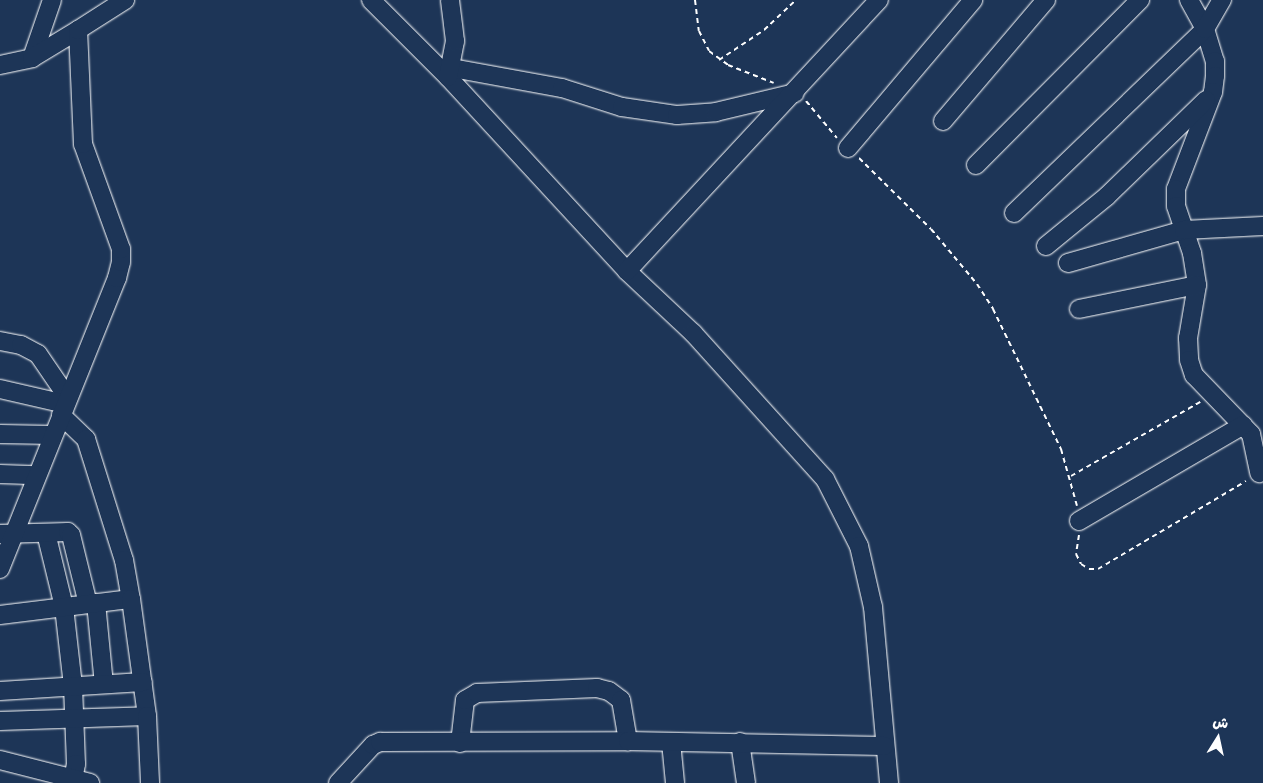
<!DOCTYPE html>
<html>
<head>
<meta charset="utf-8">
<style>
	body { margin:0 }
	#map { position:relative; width:1263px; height:783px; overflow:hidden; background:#1d3557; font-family:Kalam,"Playpen Sans Arabic",sans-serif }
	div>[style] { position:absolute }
	.path>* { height:2px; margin-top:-1px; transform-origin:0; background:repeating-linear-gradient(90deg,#fff 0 5px,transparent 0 9px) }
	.roads { filter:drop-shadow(0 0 1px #fff) drop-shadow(0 0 1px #fff) }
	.minor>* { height:18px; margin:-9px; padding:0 9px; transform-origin:9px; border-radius:9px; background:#1d3557 }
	span { translate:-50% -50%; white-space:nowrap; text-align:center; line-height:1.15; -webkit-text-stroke:4px #1d3557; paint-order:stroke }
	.north { position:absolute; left:1193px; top:713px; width:50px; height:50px; -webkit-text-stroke:4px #1d3557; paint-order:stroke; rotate:10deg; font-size:14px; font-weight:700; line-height:20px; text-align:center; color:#fff }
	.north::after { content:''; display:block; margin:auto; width:18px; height:22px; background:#fff; clip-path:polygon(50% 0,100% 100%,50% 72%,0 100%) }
</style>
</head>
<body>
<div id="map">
	<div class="path">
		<div style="left:695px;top:0;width:31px;rotate:83deg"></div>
		<div style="left:699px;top:31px;width:22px;rotate:63deg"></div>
		<div style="left:709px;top:51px;width:24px;rotate:36deg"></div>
		<div style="left:728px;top:65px;width:49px;rotate:21.4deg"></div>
		<div style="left:719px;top:60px;width:54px;rotate:-33.7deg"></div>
		<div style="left:764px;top:30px;width:44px;rotate:-43.2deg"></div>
		<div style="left:806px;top:101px;width:48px;rotate:50deg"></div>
		<div style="left:859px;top:158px;width:101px;rotate:44.6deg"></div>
		<div style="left:931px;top:229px;width:72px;rotate:50.1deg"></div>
		<div style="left:977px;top:284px;width:30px;rotate:57deg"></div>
		<div style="left:993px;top:309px;width:156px;rotate:64.1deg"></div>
		<div style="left:1061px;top:449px;width:59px;rotate:74.3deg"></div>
		<div style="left:1071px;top:476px;width:149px;rotate:-29.8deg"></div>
		<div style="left:1079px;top:535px;width:19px;rotate:99deg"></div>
		<div style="left:1076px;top:554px;width:11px;rotate:63deg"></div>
		<div style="left:1081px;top:564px;width:9px;rotate:32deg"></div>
		<div style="left:1089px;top:569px;width:9px"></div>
		<div style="left:1098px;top:569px;width:172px;rotate:-30.7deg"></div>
	</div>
	<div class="roads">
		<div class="minor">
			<div style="left:371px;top:0;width:109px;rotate:45deg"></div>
			<div style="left:448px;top:77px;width:264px;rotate:47.3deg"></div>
			<div style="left:627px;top:271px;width:91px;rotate:43.2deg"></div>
			<div style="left:693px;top:333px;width:197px;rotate:47.9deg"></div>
			<div style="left:825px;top:479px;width:75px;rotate:63.1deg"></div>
			<div style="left:859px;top:546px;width:63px;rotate:77.1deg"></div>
			<div style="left:873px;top:607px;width:177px;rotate:84.8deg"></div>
			<div style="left:1189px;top:0;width:33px;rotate:61deg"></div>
			<div style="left:1205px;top:29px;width:34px;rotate:73deg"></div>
			<div style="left:1215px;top:61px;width:15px;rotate:90deg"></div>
			<div style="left:1215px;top:76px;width:16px;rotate:97deg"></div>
			<div style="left:1213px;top:92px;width:104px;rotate:110.9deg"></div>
			<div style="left:1176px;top:189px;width:17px;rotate:90deg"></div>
			<div style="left:1176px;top:206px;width:50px;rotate:71.2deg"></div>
			<div style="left:1192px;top:253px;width:32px;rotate:81deg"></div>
			<div style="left:1197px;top:285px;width:54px;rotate:99.6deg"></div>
			<div style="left:1188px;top:338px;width:22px;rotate:87deg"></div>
			<div style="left:1189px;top:360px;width:16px;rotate:72deg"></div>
			<div style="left:1194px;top:375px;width:82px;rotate:46deg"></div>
			<div style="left:1251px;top:434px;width:40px;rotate:78deg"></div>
			<div style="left:32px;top:58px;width:61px;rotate:-71deg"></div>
			<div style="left:0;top:65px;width:33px;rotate:-12deg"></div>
			<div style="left:32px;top:58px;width:54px;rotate:-31.3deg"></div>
			<div style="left:452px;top:68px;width:112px;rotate:10.3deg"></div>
			<div style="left:562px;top:88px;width:63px;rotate:17.6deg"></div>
			<div style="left:622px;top:107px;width:56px;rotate:8.3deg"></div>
			<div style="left:677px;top:115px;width:39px;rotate:-4deg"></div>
			<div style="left:716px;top:112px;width:81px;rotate:-13.5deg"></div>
			<div style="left:448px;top:77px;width:37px;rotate:-79deg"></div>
			<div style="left:455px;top:41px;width:41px;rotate:-97deg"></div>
			<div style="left:943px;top:121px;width:159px;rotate:-49.6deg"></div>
			<div style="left:848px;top:148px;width:194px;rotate:-49.8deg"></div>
			<div style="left:976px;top:165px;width:233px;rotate:-45.2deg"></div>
			<div style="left:1014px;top:213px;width:265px;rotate:-43.9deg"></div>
			<div style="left:1205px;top:29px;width:34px;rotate:-60deg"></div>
			<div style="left:1046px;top:246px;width:79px;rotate:-39.3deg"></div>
			<div style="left:1107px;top:196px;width:138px;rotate:-44.1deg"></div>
			<div style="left:1068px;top:263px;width:121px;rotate:-15.9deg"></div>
			<div style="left:1184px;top:230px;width:79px;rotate:-2.9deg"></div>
			<div style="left:627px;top:271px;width:370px;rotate:-47.1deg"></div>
			<div style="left:1079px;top:309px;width:120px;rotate:-11.5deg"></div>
			<div style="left:0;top:341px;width:21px;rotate:11deg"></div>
			<div style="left:21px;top:345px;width:19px;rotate:28deg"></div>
			<div style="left:38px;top:354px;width:53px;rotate:55.7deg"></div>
			<div style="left:0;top:389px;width:67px;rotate:13deg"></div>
			<div style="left:61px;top:415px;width:35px;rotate:44deg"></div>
			<div style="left:86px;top:439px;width:127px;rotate:72.6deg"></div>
			<div style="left:124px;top:560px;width:40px;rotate:80deg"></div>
			<div style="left:0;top:434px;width:52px;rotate:1.1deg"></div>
			<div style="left:0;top:474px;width:36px;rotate:2deg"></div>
			<div style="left:1079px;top:521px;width:190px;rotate:-30.3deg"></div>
			<div style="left:46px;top:533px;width:76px;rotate:76.3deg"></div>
			<div style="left:64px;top:607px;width:80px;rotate:83.5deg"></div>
			<div style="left:73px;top:686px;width:78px;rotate:87.8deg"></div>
			<div style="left:76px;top:764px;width:15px;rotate:101deg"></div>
			<div style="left:0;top:534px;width:68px;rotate:-1.7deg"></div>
			<div style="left:68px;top:532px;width:4px;rotate:45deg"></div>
			<div style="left:71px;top:535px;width:71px;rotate:76.2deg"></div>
			<div style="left:0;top:569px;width:314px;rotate:-68.1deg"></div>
			<div style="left:117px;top:278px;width:16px;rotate:-76deg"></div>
			<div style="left:121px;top:262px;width:13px;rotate:-90deg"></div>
			<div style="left:121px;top:249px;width:112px;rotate:-109.9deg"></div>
			<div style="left:83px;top:144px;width:114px;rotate:-92.5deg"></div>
			<div style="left:78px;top:30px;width:56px;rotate:-32.6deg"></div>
			<div style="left:96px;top:603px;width:81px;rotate:84.4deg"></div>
			<div style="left:0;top:615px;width:132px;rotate:-7deg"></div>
			<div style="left:131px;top:599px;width:118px;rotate:82.2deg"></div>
			<div style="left:0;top:691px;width:143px;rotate:-3.6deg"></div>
			<div style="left:0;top:721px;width:147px;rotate:-1.9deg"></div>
			<div style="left:147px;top:716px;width:67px;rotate:87.4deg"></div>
			<div style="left:671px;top:742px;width:41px;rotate:84.4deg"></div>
			<div style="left:740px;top:742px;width:41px;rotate:81.7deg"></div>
			<div style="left:460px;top:743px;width:43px;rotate:-83.4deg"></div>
			<div style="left:465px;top:700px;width:14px;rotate:-30deg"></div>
			<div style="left:477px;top:693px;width:120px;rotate:-2.4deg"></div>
			<div style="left:597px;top:688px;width:12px;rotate:14deg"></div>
			<div style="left:609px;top:691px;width:15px;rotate:37deg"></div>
			<div style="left:621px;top:700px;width:42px;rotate:80.3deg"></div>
			<div style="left:0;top:760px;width:93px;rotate:14.3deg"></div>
			<div style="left:338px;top:783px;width:52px;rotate:-47.4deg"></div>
			<div style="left:373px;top:745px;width:8px;rotate:-23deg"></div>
			<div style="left:380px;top:742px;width:248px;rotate:-0.2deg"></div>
			<div style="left:628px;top:741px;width:256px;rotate:1.1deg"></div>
		</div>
	</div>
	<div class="north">ش</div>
</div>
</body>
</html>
